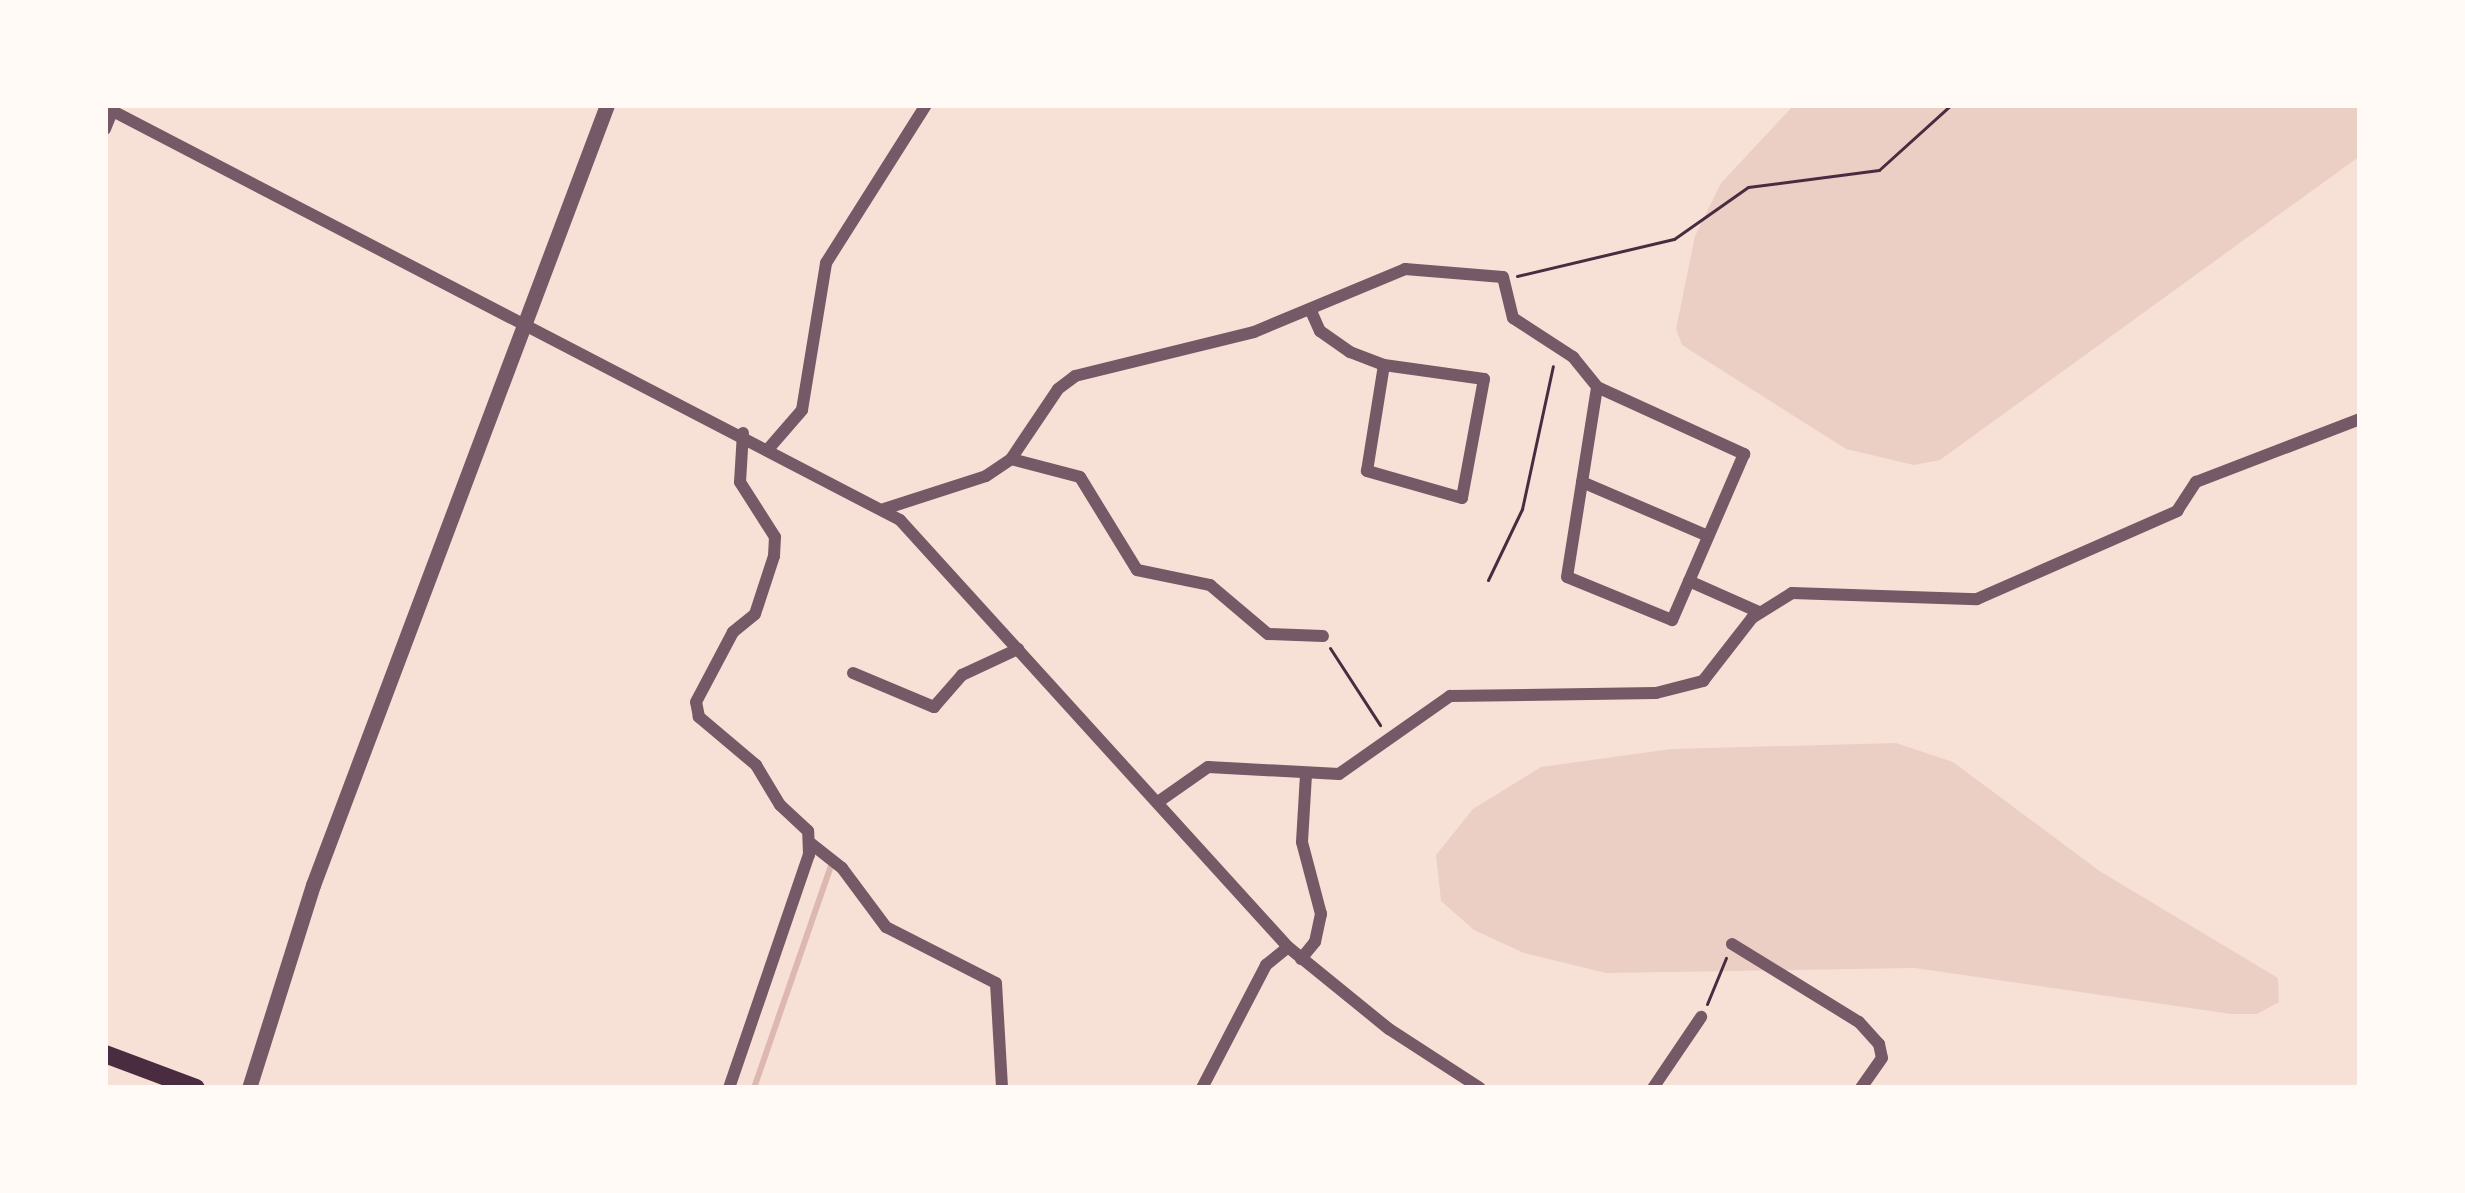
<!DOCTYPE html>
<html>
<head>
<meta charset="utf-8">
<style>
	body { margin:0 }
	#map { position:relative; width:2465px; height:1193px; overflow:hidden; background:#f7e1d7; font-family:"Titillium Web",sans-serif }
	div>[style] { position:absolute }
	.green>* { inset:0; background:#ebcfc5 }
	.stream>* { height:6px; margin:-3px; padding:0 3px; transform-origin:3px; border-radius:3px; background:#dcb8b0 }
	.path>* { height:3px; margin:-1.5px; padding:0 1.5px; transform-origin:1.5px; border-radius:1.5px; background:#4a2c40 }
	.minor>* { height:12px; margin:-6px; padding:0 6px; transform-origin:6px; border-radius:6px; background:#755966 }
	.tertiary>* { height:15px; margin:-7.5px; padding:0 7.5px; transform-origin:7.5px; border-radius:7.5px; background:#755966 }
	.primary>* { height:18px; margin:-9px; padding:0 9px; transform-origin:9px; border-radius:9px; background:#4a2c40 }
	span { translate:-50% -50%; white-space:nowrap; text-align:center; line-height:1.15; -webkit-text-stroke:9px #fffaf5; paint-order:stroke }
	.frame { position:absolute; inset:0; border:108px solid #fffaf5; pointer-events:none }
</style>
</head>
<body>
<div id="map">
	<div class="green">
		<div style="clip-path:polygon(1794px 105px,2360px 105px,2360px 156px,1940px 460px,1914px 465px,1846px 449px,1682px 345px,1676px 329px,1695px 236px,1721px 183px)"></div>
		<div style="clip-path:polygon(1896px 743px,1953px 762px,2101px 872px,2278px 978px,2279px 1002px,2257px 1014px,2231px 1014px,1915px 968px,1606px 973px,1524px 953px,1474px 930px,1441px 901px,1436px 855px,1473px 809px,1541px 767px,1671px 749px)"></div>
	</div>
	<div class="stream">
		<div style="left:754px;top:1088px;width:235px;rotate:-70.9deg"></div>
	</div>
	<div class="path">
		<div style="left:1517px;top:276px;width:161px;rotate:-13.3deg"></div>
		<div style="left:1674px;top:239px;width:90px;rotate:-35.1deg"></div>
		<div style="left:1748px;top:187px;width:132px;rotate:-7.4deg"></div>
		<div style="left:1879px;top:170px;width:97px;rotate:-42.1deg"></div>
		<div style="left:1488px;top:580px;width:79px;rotate:-64.4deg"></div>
		<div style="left:1522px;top:509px;width:146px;rotate:-77.8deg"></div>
		<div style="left:1330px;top:648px;width:92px;rotate:57deg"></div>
		<div style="left:1707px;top:1004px;width:50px;rotate:-67.6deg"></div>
	</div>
	<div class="minor">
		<div style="left:105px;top:107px;width:896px;rotate:27.45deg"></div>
		<div style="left:900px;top:520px;width:577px;rotate:47.74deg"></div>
		<div style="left:1288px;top:947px;width:130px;rotate:39.1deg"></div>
		<div style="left:1389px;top:1029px;width:108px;rotate:33deg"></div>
		<div style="left:105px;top:129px;width:22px;rotate:-68deg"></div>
		<div style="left:1311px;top:311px;width:22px;rotate:66deg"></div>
		<div style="left:1320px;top:331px;width:37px;rotate:35deg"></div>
		<div style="left:1350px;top:352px;width:36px;rotate:21deg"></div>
		<div style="left:1384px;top:365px;width:101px;rotate:8deg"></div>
		<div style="left:1484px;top:379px;width:121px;rotate:100.5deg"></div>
		<div style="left:1462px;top:498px;width:99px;rotate:-164.1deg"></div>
		<div style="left:1367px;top:471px;width:107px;rotate:-80.9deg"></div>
		<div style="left:1597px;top:387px;width:162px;rotate:24.5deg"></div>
		<div style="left:1744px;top:454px;width:181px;rotate:113.4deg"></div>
		<div style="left:1672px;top:620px;width:113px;rotate:-157.7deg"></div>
		<div style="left:1567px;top:577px;width:192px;rotate:-81deg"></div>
		<div style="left:770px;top:447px;width:49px;rotate:-49.1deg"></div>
		<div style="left:802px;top:410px;width:149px;rotate:-80.7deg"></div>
		<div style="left:826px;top:263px;width:187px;rotate:-57.7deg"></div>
		<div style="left:1011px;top:459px;width:71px;rotate:14.6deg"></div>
		<div style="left:1080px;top:477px;width:109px;rotate:58.5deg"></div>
		<div style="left:1137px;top:570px;width:75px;rotate:11.6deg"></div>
		<div style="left:1210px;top:585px;width:76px;rotate:40.2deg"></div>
		<div style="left:1268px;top:634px;width:55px;rotate:2.1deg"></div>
		<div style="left:1582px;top:482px;width:137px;rotate:23.2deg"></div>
		<div style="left:884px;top:509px;width:107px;rotate:-17.9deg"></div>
		<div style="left:986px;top:476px;width:30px;rotate:-34deg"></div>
		<div style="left:1011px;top:459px;width:84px;rotate:-56.1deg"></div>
		<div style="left:1058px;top:389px;width:21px;rotate:-37deg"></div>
		<div style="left:1075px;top:376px;width:184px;rotate:-13.8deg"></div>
		<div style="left:1254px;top:332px;width:164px;rotate:-22.6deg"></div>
		<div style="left:1405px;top:269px;width:98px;rotate:4.7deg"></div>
		<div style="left:1503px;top:277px;width:42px;rotate:76.3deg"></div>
		<div style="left:1513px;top:318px;width:72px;rotate:33deg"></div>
		<div style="left:1573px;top:357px;width:38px;rotate:51deg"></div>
		<div style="left:1689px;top:581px;width:77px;rotate:23.9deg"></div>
		<div style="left:853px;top:673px;width:88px;rotate:22.8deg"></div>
		<div style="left:934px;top:707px;width:43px;rotate:-48.8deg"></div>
		<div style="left:962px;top:675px;width:62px;rotate:-24.9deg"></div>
		<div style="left:1158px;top:802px;width:61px;rotate:-35deg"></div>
		<div style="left:1208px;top:767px;width:131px;rotate:3.1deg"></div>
		<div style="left:1339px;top:774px;width:136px;rotate:-35.1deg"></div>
		<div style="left:1450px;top:696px;width:206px;rotate:-0.8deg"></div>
		<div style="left:1656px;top:693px;width:49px;rotate:-14.3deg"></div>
		<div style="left:1703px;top:681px;width:80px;rotate:-52.1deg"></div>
		<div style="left:1752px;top:618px;width:47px;rotate:-32deg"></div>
		<div style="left:1792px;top:593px;width:185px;rotate:1.9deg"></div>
		<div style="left:1977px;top:599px;width:219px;rotate:-23.7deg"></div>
		<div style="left:2177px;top:511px;width:35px;rotate:-57deg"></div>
		<div style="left:2196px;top:482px;width:176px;rotate:-21deg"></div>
		<div style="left:809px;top:842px;width:42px;rotate:38.2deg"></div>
		<div style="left:842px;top:868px;width:74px;rotate:53.3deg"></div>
		<div style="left:886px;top:927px;width:123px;rotate:27deg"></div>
		<div style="left:996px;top:983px;width:105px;rotate:86.7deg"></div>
		<div style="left:1732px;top:944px;width:149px;rotate:31.6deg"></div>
		<div style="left:1859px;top:1022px;width:30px;rotate:48deg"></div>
		<div style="left:1879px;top:1044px;width:14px;rotate:78deg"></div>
		<div style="left:1882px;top:1058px;width:37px;rotate:125deg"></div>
		<div style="left:1301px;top:959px;width:22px;rotate:-51deg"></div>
		<div style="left:1315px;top:942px;width:29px;rotate:-78deg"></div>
		<div style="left:1321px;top:914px;width:74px;rotate:-104.8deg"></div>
		<div style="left:1302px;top:842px;width:67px;rotate:-86.6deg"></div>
		<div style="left:729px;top:1088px;width:246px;rotate:-71.1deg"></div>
		<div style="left:809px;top:855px;width:24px;rotate:-92deg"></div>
		<div style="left:808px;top:831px;width:38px;rotate:-137deg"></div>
		<div style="left:780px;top:805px;width:47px;rotate:-121deg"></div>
		<div style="left:756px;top:765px;width:75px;rotate:-139.9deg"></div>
		<div style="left:699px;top:717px;width:15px;rotate:-101deg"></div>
		<div style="left:696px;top:702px;width:79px;rotate:-62.1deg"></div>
		<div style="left:733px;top:632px;width:28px;rotate:-39deg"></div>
		<div style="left:755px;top:614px;width:61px;rotate:-71.9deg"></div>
		<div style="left:774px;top:556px;width:19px;rotate:-87deg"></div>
		<div style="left:775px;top:537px;width:65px;rotate:-122.5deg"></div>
		<div style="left:740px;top:482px;width:49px;rotate:-86.5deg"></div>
		<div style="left:1202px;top:1088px;width:139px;rotate:-62.5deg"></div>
		<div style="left:1266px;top:965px;width:28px;rotate:-39deg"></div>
		<div style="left:1653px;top:1088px;width:86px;rotate:-55.9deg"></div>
	</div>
	<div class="tertiary">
		<div style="left:249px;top:1088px;width:213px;rotate:-72.5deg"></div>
		<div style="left:313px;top:885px;width:834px;rotate:-69.35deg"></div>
	</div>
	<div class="primary">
		<div style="left:105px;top:1054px;width:97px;rotate:20.5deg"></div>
	</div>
	<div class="frame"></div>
</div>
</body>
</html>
